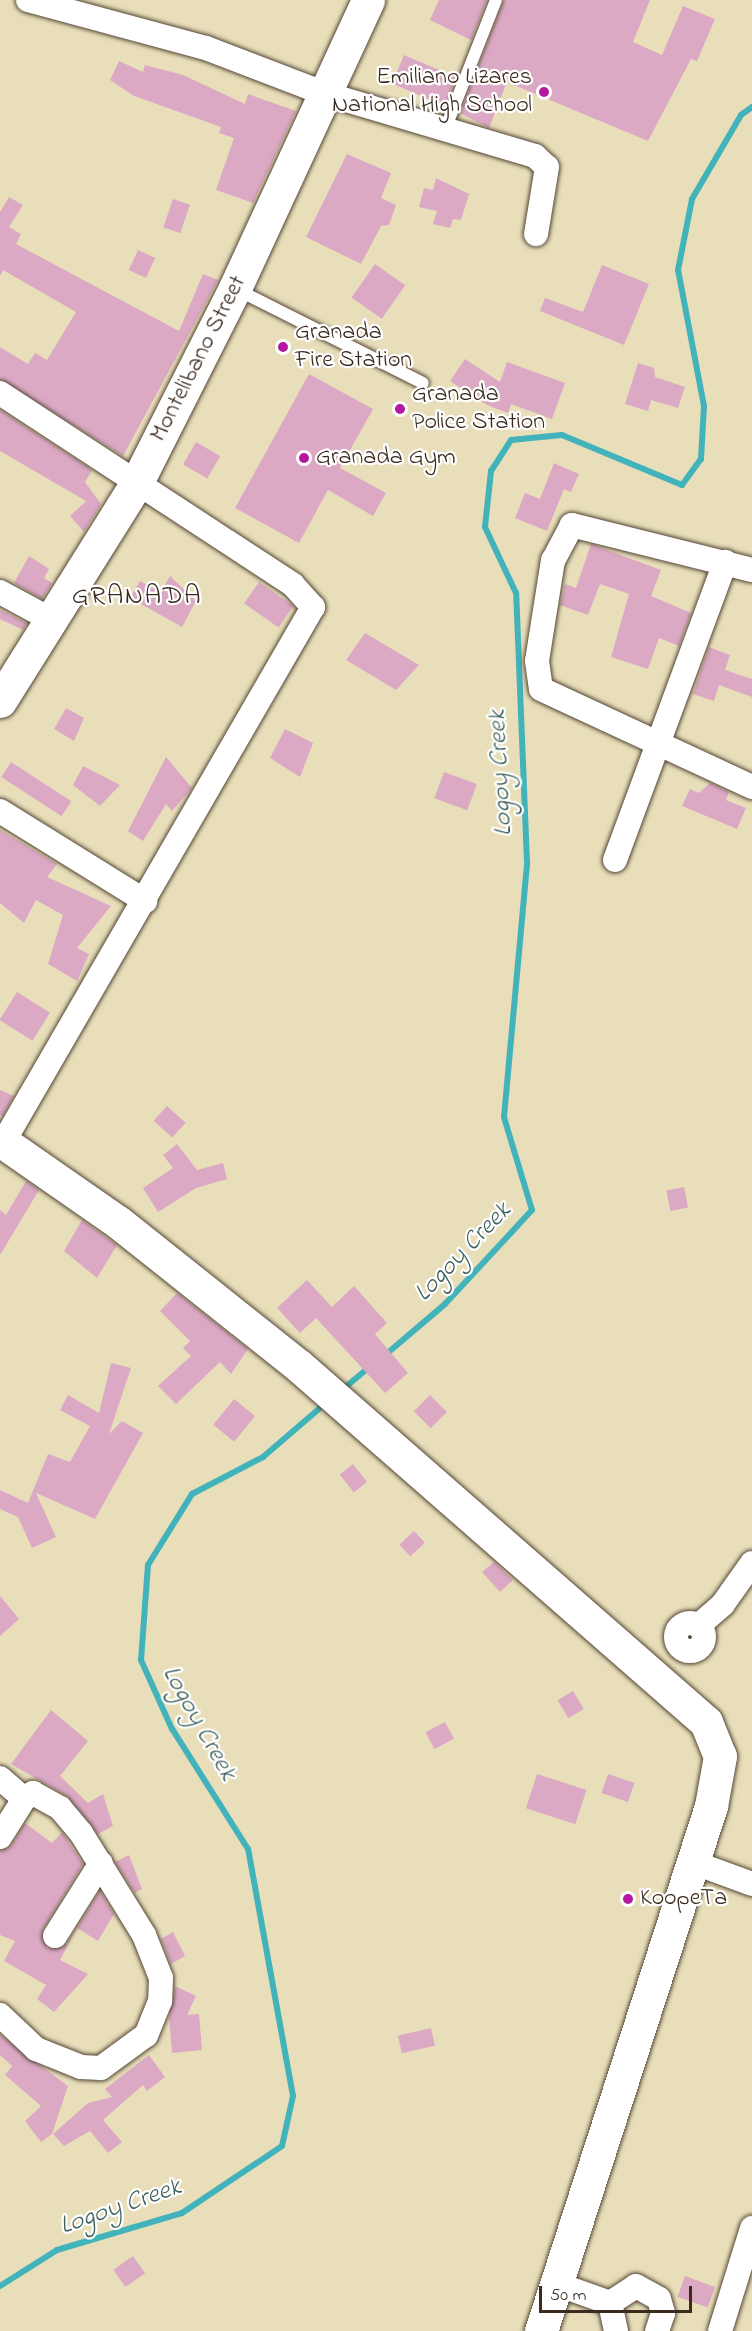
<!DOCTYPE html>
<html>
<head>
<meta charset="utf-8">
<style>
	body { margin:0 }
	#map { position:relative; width:752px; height:2331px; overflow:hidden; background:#e8dfba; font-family:"Indie Flower",sans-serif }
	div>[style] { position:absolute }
	.stream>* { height:6px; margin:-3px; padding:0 3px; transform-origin:3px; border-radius:3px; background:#42b3bb }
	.building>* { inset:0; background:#dca9c5; transform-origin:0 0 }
	.roads { filter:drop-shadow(0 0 2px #554535) drop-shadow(0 0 2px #554535) }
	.lane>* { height:12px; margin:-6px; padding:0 6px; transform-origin:6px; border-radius:6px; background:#fff }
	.street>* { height:24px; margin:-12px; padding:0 12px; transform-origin:12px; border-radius:12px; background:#fff }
	.street>.ring { margin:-12px; padding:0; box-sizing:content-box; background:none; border:24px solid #fff; border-radius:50% }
	.secondary>* { height:33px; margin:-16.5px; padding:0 16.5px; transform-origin:16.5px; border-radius:16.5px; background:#fff }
	.dots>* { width:16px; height:16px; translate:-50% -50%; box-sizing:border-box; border:3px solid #fff; border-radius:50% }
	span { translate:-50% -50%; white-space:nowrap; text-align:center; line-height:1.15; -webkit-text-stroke:4.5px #fff; paint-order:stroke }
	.poi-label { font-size:24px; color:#3b2a1e }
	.right { translate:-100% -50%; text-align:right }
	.left { translate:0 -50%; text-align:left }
	.street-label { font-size:24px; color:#3b2a1e }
	.water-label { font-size:26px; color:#3e615d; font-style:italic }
	.quarter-label { font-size:27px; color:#3b2a1e; letter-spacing:1.5px }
	.scale { position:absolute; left:539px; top:2286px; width:153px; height:27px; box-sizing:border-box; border:3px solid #3b2a1e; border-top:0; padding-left:8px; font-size:18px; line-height:21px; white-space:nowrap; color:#3b2a1e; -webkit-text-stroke:4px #fff; paint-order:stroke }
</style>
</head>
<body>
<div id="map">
	<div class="stream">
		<div style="left:384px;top:1356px;width:80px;rotate:-40.4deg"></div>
		<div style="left:445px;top:1304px;width:128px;rotate:-47.2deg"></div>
		<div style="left:532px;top:1210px;width:97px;rotate:-106.8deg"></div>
		<div style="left:504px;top:1117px;width:255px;rotate:-84.8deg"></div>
		<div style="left:527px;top:863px;width:270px;rotate:-92.3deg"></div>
		<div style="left:516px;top:593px;width:73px;rotate:-115.2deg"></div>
		<div style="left:485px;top:527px;width:56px;rotate:-83.9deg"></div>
		<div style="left:491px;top:471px;width:37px;rotate:-57deg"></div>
		<div style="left:511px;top:440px;width:51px;rotate:-5.6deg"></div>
		<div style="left:562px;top:435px;width:130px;rotate:22.6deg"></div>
		<div style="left:682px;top:485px;width:32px;rotate:-54deg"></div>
		<div style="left:701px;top:459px;width:53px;rotate:-86.8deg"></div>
		<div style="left:704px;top:406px;width:138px;rotate:-100.8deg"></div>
		<div style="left:678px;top:270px;width:72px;rotate:-78.8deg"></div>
		<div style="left:692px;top:199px;width:97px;rotate:-59.7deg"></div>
		<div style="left:741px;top:115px;width:14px;rotate:-36deg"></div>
		<div style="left:342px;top:1390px;width:38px;rotate:-40deg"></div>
		<div style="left:0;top:2286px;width:67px;rotate:-32.3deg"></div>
		<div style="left:57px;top:2250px;width:130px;rotate:-16.5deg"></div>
		<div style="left:182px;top:2213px;width:120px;rotate:-33.8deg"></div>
		<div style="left:282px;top:2146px;width:51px;rotate:-77.6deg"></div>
		<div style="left:293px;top:2096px;width:251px;rotate:-100.3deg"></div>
		<div style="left:248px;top:1849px;width:142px;rotate:-122.3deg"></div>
		<div style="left:172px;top:1729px;width:76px;rotate:-114.2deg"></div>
		<div style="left:141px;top:1660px;width:95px;rotate:-85.8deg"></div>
		<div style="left:148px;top:1565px;width:84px;rotate:-58.2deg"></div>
		<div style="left:192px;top:1494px;width:80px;rotate:-27.5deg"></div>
		<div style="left:263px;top:1457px;width:84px;rotate:-40.7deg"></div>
	</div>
	<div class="building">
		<div style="clip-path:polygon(439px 0,487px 0,471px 40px,430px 20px)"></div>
		<div style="clip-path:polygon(504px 0,650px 0,633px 42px,662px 55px,683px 6px,715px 19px,697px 61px,691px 59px,648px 141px,507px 82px,489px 128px,460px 113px)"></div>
		<div style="left:404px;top:55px;width:57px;height:31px;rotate:23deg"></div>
		<div style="clip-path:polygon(119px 61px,143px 72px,145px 65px,183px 75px,245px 104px,248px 94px,296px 111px,253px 203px,216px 190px,234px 138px,219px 133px,221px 127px,134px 96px,110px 80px)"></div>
		<div style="clip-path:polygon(347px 154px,391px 173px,381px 198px,396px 205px,389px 225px,381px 226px,361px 264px,306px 237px)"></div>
		<div style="clip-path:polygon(436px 178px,469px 194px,461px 220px,453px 219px,450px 228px,433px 224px,437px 211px,419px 207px,424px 188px,433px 190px)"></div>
		<div style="clip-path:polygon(9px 197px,23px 205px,9px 227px,21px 234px,16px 244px,179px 331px,203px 274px,218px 280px,123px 456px,0 379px,0 347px,28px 364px,35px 353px,47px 360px,76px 312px,3px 270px,0 276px,0 212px)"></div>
		<div style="left:173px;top:199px;width:18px;height:30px;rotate:19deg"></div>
		<div style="left:138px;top:250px;width:19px;height:22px;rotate:25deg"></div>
		<div style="left:375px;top:264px;width:37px;height:41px;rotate:35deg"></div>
		<div style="clip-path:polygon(602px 265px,649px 284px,624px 345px,540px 311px,545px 298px,583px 312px)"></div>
		<div style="clip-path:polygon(465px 359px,500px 382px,507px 362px,565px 383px,552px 419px,511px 404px,508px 413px,487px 405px,450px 381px)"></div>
		<div style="clip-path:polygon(638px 363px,654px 368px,655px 377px,685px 387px,678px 408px,651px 400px,648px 411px,625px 404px)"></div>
		<div style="clip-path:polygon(309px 374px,373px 409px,340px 468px,386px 493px,373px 516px,328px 490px,299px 543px,235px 508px)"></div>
		<div style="clip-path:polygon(0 410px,92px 470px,85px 482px,101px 504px,84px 532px,70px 516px,86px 501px,0 451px)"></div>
		<div style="left:196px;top:442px;width:28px;height:26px;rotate:30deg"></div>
		<div style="clip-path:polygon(554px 463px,579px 474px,571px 492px,564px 489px,547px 531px,515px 518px,525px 493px,540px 499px)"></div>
		<div style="clip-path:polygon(591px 544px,661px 570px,651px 596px,691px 613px,679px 646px,659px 638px,648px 669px,611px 657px,629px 594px,600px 584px,588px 615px,560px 605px,565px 584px,576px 588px)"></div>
		<div style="clip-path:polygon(29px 556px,49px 569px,44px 578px,52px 583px,42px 599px,14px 583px)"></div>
		<div style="clip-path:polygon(170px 576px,196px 601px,182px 627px,130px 598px,140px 581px,161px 592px)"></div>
		<div style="left:259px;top:582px;width:42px;height:26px;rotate:35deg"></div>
		<div style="clip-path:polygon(0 610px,27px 623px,23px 630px,0 619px)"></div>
		<div style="clip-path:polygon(365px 633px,419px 665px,396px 690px,346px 660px)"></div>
		<div style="clip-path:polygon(709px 647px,730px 655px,725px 670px,752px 679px,752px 697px,719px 685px,714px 701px,693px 694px)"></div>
		<div style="clip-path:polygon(66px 708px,84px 718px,74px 741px,54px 729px)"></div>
		<div style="clip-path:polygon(285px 729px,313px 743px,300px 777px,270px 758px)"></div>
		<div style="clip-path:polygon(166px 757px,192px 788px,172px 811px,166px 804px,143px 841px,128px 831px)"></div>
		<div style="left:11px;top:762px;width:72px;height:18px;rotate:33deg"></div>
		<div style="clip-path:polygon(83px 766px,120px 785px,100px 806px,73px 785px)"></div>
		<div style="left:444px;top:772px;width:35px;height:28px;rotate:20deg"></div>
		<div style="clip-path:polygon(710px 783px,729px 792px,726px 800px,746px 808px,737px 829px,682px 806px,690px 789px,699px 793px)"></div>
		<div style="clip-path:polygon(0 830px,57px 864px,47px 877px,111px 906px,77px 948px,89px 954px,77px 981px,48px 964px,63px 915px,36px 900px,24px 923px,0 903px)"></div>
		<div style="left:17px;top:992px;width:39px;height:33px;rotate:32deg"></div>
		<div style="clip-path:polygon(0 1090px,14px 1096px,2px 1116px,0 1115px)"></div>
		<div style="left:167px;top:1106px;width:25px;height:20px;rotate:42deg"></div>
		<div style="clip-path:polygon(177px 1144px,197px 1170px,223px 1163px,227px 1179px,196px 1188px,158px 1212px,143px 1188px,173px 1168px,163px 1155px)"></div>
		<div style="clip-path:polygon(26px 1181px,39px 1190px,0 1255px,0 1210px,6px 1215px)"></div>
		<div style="left:684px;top:1187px;width:21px;height:18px;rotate:79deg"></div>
		<div style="clip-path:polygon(82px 1220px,117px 1245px,97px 1278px,64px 1251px)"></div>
		<div style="clip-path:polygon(307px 1280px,332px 1307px,354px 1286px,387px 1323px,375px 1334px,408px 1373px,385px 1393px,316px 1318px,300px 1333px,277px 1308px)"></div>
		<div style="clip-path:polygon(177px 1293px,248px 1349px,231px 1374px,220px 1362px,176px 1404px,158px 1386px,191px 1356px,183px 1348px,190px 1341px,160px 1311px)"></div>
		<div style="clip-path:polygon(111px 1363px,131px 1368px,109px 1434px,122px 1421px,143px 1433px,95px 1519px,36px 1493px,56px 1537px,32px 1548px,18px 1517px,0 1509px,0 1490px,28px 1503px,48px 1454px,70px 1462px,90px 1426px,60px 1410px,68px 1395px,99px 1413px)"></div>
		<div style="left:430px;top:1395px;width:24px;height:23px;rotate:45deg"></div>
		<div style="left:234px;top:1399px;width:27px;height:33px;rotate:39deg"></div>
		<div style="left:353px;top:1464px;width:23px;height:17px;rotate:52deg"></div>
		<div style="left:414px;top:1531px;width:16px;height:20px;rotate:47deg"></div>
		<div style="clip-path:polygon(494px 1562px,513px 1580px,500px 1592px,482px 1572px)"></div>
		<div style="clip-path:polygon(0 1596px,19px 1619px,0 1636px)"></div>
		<div style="left:573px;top:1691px;width:21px;height:18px;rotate:59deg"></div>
		<div style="clip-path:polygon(51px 1710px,88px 1741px,60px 1776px,88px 1803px,103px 1794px,113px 1826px,98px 1834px,67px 1796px,11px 1764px)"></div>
		<div style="left:445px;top:1722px;width:19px;height:22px;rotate:62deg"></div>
		<div style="left:537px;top:1774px;width:52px;height:36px;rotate:18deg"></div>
		<div style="left:608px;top:1774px;width:28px;height:20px;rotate:19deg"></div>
		<div style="clip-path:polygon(25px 1823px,52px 1843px,62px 1832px,83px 1864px,43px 1929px,47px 1948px,67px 1944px,100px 1891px,114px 1914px,98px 1941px,77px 1928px,60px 1960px,88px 1974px,54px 2012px,37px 1999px,46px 1985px,4px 1961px,15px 1941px,0 1935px,0 1851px,12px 1845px)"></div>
		<div style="clip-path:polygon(129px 1855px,142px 1889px,135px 1893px,115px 1862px)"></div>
		<div style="clip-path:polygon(173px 1932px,185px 1956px,171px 1964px,161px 1939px)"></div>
		<div style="clip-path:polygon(175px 1986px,196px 1996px,187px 2015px,199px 2014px,202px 2050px,172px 2053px,169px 2017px)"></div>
		<div style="left:431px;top:2028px;width:18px;height:34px;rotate:77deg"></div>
		<div style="clip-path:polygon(0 2035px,68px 2086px,52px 2134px,41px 2142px,25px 2121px,41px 2106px,5px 2075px,12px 2066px,0 2055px)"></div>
		<div style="clip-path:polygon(149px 2055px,165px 2077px,147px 2091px,143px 2085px,103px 2120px,122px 2142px,108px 2153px,90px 2131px,64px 2146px,53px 2134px,88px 2103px,112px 2097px,105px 2089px)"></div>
		<div style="left:133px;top:2256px;width:21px;height:24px;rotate:55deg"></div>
		<div style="left:685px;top:2276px;width:32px;height:22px;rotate:20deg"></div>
	</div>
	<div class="roads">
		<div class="lane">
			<div style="left:446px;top:127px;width:136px;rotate:-68.5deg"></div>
			<div style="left:236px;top:289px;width:209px;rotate:26.7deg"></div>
		</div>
		<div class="street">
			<div style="left:28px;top:0;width:184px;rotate:15.1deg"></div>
			<div style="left:206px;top:48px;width:129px;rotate:21deg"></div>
			<div style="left:326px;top:94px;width:218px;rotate:16.5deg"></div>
			<div style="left:535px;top:156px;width:16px;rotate:43deg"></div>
			<div style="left:547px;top:167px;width:68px;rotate:99.3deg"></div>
			<div style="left:0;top:393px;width:350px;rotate:33.2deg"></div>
			<div style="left:293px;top:585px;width:30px;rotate:48deg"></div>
			<div style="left:313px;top:607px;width:625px;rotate:120.05deg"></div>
			<div style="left:752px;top:570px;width:186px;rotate:-166deg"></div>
			<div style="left:572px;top:525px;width:40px;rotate:118deg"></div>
			<div style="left:553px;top:560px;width:102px;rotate:99deg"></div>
			<div style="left:537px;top:661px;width:28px;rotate:82deg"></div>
			<div style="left:541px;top:689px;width:233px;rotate:24.9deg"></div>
			<div style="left:0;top:592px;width:57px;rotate:28.4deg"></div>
			<div style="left:0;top:811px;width:171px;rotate:31.8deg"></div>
			<div style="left:615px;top:860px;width:318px;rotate:-69.7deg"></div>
			<div class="ring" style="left:676px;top:1623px;width:4px;height:4px"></div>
			<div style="left:698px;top:1626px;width:33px;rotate:-41deg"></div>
			<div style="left:723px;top:1604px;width:50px;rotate:-54.7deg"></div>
			<div style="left:0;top:1778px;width:32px;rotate:41deg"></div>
			<div style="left:24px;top:1799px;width:11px;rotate:-34deg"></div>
			<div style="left:33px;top:1793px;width:31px;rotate:29deg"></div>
			<div style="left:60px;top:1808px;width:33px;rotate:50deg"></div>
			<div style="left:81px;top:1833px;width:120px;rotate:58.3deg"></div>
			<div style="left:144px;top:1935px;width:46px;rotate:68.4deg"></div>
			<div style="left:161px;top:1978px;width:23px;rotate:92deg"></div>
			<div style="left:160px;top:2001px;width:37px;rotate:112deg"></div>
			<div style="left:146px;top:2035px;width:56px;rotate:143.7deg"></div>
			<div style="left:101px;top:2068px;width:20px;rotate:-177deg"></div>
			<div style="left:81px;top:2067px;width:48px;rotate:-158.2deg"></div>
			<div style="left:36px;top:2049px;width:50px;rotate:-136.6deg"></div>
			<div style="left:0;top:1837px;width:45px;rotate:-57.7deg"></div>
			<div style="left:695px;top:1863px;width:61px;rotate:20.2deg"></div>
			<div style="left:55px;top:1936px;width:86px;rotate:-57.8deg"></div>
			<div style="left:557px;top:2284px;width:56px;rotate:19.7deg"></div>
			<div style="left:616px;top:2331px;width:29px;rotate:-102deg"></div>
			<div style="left:610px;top:2303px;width:31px;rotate:-33deg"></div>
			<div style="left:636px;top:2286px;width:26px;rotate:29deg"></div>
			<div style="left:659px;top:2299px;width:15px;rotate:74deg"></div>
			<div style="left:663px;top:2313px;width:19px;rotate:108deg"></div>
			<div style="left:720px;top:2331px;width:108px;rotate:-72.7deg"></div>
		</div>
		<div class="secondary">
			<div style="left:0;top:701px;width:254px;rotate:-57.9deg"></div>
			<div style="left:135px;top:486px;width:222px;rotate:-63.2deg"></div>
			<div style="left:235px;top:288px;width:317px;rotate:-65.2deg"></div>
			<div style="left:0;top:1140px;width:144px;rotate:34.8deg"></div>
			<div style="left:118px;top:1222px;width:231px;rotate:38.5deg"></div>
			<div style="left:299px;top:1366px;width:541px;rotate:41.18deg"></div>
			<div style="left:706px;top:1722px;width:37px;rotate:68deg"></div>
			<div style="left:720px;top:1756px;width:51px;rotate:100.2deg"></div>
			<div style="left:711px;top:1806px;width:552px;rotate:107.94deg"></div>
		</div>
	</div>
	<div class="dots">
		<div style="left:544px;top:92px;background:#b5179e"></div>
		<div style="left:283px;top:347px;background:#b5179e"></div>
		<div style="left:400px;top:409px;background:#b5179e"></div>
		<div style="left:304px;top:458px;background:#b5179e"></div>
		<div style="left:628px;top:1899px;background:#b5179e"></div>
	</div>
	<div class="poi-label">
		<span class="right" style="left:532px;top:92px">Emiliano Lizares<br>National High School</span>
		<span class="left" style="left:295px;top:347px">Granada<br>Fire Station</span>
		<span class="left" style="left:412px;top:409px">Granada<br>Police Station</span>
		<span class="left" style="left:316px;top:458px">Granada Gym</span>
		<span class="left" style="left:640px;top:1899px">KoopeTa</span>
	</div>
	<div class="street-label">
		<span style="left:199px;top:359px;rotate:-63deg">Montelibano Street</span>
	</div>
	<div class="water-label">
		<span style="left:502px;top:773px;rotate:-93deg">Logoy Creek</span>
		<span style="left:464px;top:1253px;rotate:-46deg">Logoy Creek</span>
		<span style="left:198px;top:1724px;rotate:61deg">Logoy Creek</span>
		<span style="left:121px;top:2208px;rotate:-19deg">Logoy Creek</span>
	</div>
	<div class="quarter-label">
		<span style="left:137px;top:597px">GRANADA</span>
	</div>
	<div class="scale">50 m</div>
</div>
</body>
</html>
